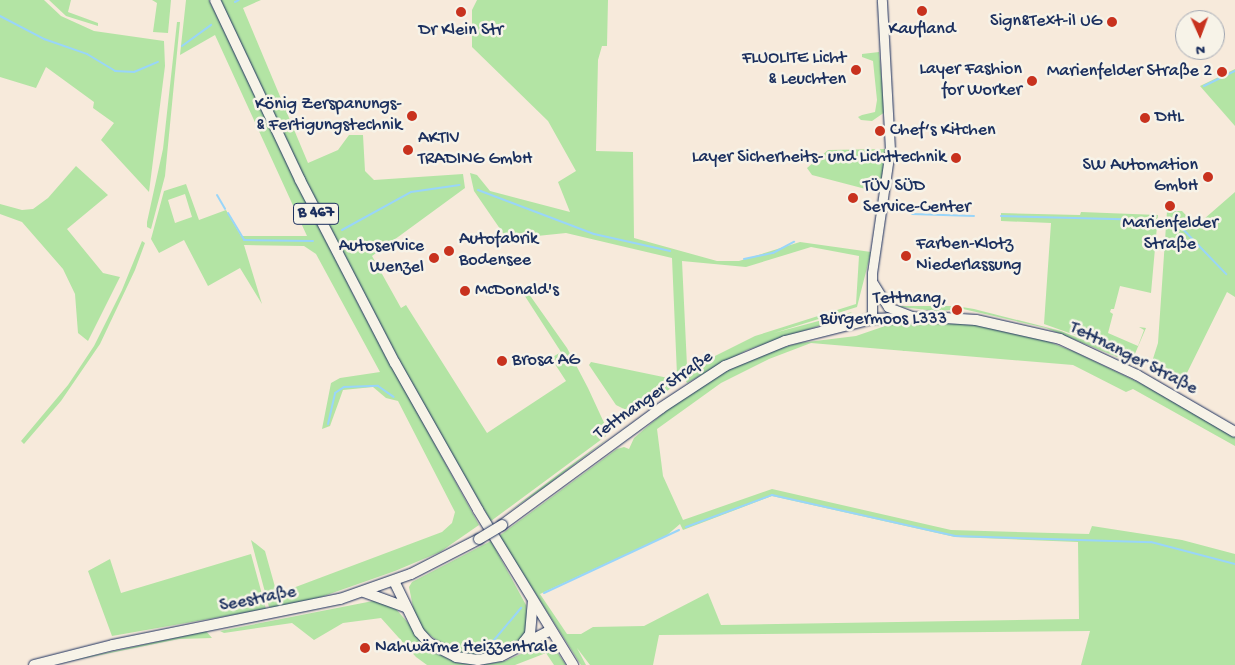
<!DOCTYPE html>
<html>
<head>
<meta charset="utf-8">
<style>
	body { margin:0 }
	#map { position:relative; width:1235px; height:665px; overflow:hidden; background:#f7eadb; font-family:"Gochi Hand",sans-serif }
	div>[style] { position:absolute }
	.green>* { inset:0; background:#b3e4a4 }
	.stream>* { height:2px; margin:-1px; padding:0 1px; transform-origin:1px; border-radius:1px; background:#99d5f9 }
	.roads { filter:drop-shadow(0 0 1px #1b2f5e) drop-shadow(0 0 1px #1b2f5e) }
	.minor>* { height:9px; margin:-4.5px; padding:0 4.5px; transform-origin:4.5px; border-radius:4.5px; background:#f7f3e8 }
	.major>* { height:10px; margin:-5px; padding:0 5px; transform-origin:5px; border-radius:5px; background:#f7f3e8 }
	.bridges { filter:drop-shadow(0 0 1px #1b2f5e) drop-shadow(0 0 1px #1b2f5e) }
	.major-bridge>* { height:10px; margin:-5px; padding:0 5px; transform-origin:5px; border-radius:5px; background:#f7f3e8 }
	.dots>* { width:14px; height:14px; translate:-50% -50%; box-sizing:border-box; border:2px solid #f7f3e8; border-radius:50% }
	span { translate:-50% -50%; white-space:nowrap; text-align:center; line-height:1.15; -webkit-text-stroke:5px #f7f3e8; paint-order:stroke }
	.shield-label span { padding:1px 4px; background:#f7f3e8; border:1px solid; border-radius:4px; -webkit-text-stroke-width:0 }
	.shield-label { font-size:16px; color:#1b2f5e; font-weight:700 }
	.poi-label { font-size:18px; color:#1b2f5e }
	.right { translate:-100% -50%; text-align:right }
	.left { translate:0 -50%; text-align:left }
	.street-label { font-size:18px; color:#1b2f5e }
	.north { position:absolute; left:1175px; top:10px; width:50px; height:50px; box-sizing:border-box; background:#f7f3e8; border:1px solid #9fa5b1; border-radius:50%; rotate:178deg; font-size:14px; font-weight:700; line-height:20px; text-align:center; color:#1b2f5e }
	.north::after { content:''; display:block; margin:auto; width:18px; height:22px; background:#c8321e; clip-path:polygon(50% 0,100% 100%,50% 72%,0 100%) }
</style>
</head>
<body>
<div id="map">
	<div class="green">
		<div style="clip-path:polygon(0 0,44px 0,61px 16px,94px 31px,164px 41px,165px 66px,149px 192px,101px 140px,114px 123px,93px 108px,94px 102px,46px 67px,36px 88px,0 77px)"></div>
		<div style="clip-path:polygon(49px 0,71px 0,68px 12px,98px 23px,98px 26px,66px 16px)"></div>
		<div style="clip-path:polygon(152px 0,171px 0,168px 33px,153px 32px,157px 3px)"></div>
		<div style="clip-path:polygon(evenodd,186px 0,209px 0,356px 300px,479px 525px,440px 552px,395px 571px,321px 597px,275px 608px,269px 607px,251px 540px,265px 551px,277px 594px,442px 532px,452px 523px,455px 512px,398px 401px,386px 398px,373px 387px,343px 390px,330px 426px,322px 429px,331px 383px,340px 378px,380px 372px,316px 254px,304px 246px,244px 245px,262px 304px,240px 268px,208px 286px,184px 240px,159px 253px,151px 239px,164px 191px,186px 184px,199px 220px,226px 210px,241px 236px,307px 236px,215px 35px,180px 55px,186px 0,185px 194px,192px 217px,175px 223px,168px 200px,185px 194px)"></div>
		<div style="clip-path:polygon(220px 0,261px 0,243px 8px,308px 163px,338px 150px,349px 135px,363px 135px,365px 171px,374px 180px,463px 174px,465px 188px,372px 256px,401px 308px,406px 305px,487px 433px,566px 381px,551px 358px,561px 352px,521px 290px,524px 287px,567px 348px,588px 388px,606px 427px,606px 436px,491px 521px,432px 421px,364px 296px,303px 178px)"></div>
		<div style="clip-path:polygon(evenodd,477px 0,608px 0,607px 46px,602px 46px,598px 60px,596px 151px,633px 152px,634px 238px,717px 261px,739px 261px,800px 242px,871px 252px,857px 307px,774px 333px,852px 312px,845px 317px,747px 350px,687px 383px,685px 379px,678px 383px,638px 412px,630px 412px,616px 405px,589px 365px,591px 362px,673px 379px,677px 375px,672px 258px,566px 233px,507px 239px,474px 191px,470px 173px,477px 175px,490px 191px,570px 212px,558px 182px,576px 171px,548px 121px,472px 47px,472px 10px,477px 0,811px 247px,859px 256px,856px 304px,755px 336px,695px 366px,687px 366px,682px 261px,746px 267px,811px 247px)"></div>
		<div style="clip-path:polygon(177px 22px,180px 22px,165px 176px,151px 229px,147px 227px,147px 222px,163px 149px)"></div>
		<div style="clip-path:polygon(879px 52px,885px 112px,872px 121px,861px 120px,858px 117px,862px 115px,875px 112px,877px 100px,873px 61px,862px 57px,862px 54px)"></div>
		<div style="clip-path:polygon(1235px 69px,1235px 126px,1200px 86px)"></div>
		<div style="clip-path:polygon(885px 149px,881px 193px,812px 175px,807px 168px,828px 150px)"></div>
		<div style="clip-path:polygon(76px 166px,108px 195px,67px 229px,103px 273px,120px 277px,88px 341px,78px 333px,75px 294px,63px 269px,22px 222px,0 214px,0 204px,22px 210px,33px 209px,48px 198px)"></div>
		<div style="clip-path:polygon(1235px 192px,1235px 297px,1227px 292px,1182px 383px,1175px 384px,1151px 365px,1158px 343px,1167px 211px,1182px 211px,1196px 226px)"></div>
		<div style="clip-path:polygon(1081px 212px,1158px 215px,1151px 293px,1120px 286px,1114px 309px,1111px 309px,1110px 312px,1113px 314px,1108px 333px,1138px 346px,1144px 330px,1139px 327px,1146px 328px,1134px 356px,1044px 324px,1051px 223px,1001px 221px,1001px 213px,1080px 215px)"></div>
		<div style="clip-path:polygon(142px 241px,145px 243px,135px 270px,100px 344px,61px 401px,24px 444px,21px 441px,68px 385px,94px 346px,122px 290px)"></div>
		<div style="clip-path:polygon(892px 306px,956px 306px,974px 309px,1061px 331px,1131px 359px,1117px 357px,1046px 328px,963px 309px,937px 311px)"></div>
		<div style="clip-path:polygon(evenodd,929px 322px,978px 325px,1042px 339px,1075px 352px,1142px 384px,1235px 437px,1235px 446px,1133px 389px,1126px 392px,1073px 365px,811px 343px,769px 359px,721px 383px,657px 429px,663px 476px,683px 520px,772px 489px,951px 530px,1089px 534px,1092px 526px,1182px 540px,1235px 554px,1235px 665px,1081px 665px,1090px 631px,659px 635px,653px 665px,590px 665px,577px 648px,586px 665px,581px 665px,499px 536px,617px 449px,624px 447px,629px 449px,634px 438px,674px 404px,717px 376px,757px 355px,799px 343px,856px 336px,888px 325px,929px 322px,772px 496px,955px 537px,1078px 542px,1079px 619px,721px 625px,708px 593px,644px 626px,593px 627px,581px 634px,567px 634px,540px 594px,666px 536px,680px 524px,683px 530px,772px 496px)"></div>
		<div style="clip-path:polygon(610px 437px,545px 487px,508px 512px,564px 470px)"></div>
		<div style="clip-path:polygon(491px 541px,526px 605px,529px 628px,522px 640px,506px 650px,477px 656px,453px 652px,424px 631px,414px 612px,409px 587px,412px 582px)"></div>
		<div style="clip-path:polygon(251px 554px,266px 609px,112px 636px,88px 571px,110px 559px,121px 593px)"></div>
		<div style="clip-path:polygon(378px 600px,395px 608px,433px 651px,455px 662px,479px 665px,427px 665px,416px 657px,381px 618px,343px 623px,314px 640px,292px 623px,224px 633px,220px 631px)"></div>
		<div style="clip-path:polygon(206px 631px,212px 638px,179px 639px,51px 665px)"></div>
		<div style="clip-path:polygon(544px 644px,555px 649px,566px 665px,554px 665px,546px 653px,515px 665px,480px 665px,505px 661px)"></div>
	</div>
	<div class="stream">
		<div style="left:235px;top:2px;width:4px;rotate:-27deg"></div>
		<div style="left:0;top:16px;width:50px;rotate:27.6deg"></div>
		<div style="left:44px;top:39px;width:46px;rotate:19.2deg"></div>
		<div style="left:87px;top:54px;width:33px;rotate:31deg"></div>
		<div style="left:115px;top:71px;width:19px;rotate:3deg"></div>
		<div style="left:134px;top:72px;width:26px;rotate:-23deg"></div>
		<div style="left:182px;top:46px;width:36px;rotate:-36deg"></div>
		<div style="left:1204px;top:86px;width:34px;rotate:-26deg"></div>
		<div style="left:478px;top:190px;width:124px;rotate:20.8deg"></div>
		<div style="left:594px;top:234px;width:78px;rotate:12.6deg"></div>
		<div style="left:217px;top:195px;width:16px;rotate:60deg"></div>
		<div style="left:228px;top:213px;width:31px;rotate:59deg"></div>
		<div style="left:244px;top:240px;width:69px;rotate:0.8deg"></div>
		<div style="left:912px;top:214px;width:62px;rotate:1.8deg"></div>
		<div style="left:1001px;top:216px;width:151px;rotate:1.5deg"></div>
		<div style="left:1170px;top:221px;width:7px;rotate:16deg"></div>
		<div style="left:1177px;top:223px;width:71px;rotate:46.1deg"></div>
		<div style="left:342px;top:230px;width:79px;rotate:-28.8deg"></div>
		<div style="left:411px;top:192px;width:49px;rotate:-8.3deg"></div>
		<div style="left:744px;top:259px;width:30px;rotate:-12deg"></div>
		<div style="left:773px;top:253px;width:24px;rotate:-28deg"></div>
		<div style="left:328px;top:424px;width:32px;rotate:-77deg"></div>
		<div style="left:335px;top:393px;width:11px;rotate:-34deg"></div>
		<div style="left:344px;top:387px;width:34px;rotate:-2deg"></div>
		<div style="left:378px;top:386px;width:19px;rotate:35deg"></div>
		<div style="left:686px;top:527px;width:92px;rotate:-20.4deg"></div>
		<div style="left:772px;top:495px;width:188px;rotate:12.6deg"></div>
		<div style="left:955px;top:536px;width:196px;rotate:1.8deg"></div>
		<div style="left:1151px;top:542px;width:87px;rotate:14.7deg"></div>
		<div style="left:544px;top:593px;width:149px;rotate:-25deg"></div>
		<div style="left:489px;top:646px;width:50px;rotate:-49.9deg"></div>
	</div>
	<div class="roads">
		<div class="minor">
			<div style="left:873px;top:283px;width:28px;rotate:58deg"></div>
			<div style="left:888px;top:307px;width:26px;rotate:21deg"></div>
			<div style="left:872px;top:319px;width:46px;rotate:-90deg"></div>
			<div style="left:872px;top:273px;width:124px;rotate:-81.7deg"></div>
			<div style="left:890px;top:150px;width:150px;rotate:-93.1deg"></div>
		</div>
		<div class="major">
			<div style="left:215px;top:0;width:199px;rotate:64.7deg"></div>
			<div style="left:300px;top:180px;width:206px;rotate:62.6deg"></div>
			<div style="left:395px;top:363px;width:169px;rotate:60.5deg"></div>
			<div style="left:478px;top:510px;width:182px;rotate:58.5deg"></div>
			<div style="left:502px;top:525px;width:197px;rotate:-36.3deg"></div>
			<div style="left:661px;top:408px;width:77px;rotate:-33.3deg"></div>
			<div style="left:725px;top:366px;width:65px;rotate:-22.6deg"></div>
			<div style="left:785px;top:341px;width:90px;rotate:-14.2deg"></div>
			<div style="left:872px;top:319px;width:58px;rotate:-2deg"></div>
			<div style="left:930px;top:317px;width:46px;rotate:3.7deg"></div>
			<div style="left:976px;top:320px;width:86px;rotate:12.7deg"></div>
			<div style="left:1060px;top:339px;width:85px;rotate:25.1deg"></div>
			<div style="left:1137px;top:375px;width:113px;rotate:30.2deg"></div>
			<div style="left:394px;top:581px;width:57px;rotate:63.9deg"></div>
			<div style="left:419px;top:632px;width:15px;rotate:48deg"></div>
			<div style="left:429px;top:643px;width:30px;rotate:27deg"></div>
			<div style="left:456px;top:657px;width:22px;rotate:8deg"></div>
			<div style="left:478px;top:660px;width:23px;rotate:-10deg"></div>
			<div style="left:501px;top:656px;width:56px;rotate:-27.5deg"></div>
			<div style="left:364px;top:592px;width:44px;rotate:20.1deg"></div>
			<div style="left:523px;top:643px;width:11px;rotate:-52deg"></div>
			<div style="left:530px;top:634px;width:33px;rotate:-85deg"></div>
			<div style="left:34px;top:665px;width:81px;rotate:-14.2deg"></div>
			<div style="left:113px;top:645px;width:232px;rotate:-11.5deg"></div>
			<div style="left:340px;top:599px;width:75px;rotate:-19.4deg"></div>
			<div style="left:411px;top:574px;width:76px;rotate:-27.2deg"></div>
		</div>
	</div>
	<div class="bridges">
		<div class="major-bridge">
			<div style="left:479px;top:539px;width:27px;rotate:-31deg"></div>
		</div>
	</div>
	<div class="dots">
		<div style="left:922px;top:11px;background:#c8321e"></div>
		<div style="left:461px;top:12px;background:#c8321e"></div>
		<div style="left:1112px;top:22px;background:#c8321e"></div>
		<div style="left:856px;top:70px;background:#c8321e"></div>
		<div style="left:1222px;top:72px;background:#c8321e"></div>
		<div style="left:1032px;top:81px;background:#c8321e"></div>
		<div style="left:412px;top:116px;background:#c8321e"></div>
		<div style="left:1145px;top:118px;background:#c8321e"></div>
		<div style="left:880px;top:131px;background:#c8321e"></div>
		<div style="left:408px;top:150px;background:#c8321e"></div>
		<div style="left:956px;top:158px;background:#c8321e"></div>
		<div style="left:1208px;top:177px;background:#c8321e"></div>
		<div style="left:853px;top:198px;background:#c8321e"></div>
		<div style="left:1170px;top:206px;background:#c8321e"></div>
		<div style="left:449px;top:251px;background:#c8321e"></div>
		<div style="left:906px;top:256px;background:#c8321e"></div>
		<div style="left:434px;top:258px;background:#c8321e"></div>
		<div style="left:465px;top:291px;background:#c8321e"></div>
		<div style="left:957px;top:310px;background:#c8321e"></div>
		<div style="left:502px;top:361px;background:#c8321e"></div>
		<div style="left:365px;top:648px;background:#c8321e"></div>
	</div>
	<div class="shield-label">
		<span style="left:316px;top:214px">B 467</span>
	</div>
	<div class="poi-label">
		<span class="right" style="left:1102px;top:22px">Sign&amp;Text-il UG</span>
		<span style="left:922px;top:30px">Kaufland</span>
		<span style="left:461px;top:31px">Dr Klein Str</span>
		<span class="right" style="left:846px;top:70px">FLUOLITE Licht<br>&amp; Leuchten</span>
		<span class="right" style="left:1022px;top:81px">Layer Fashion<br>for Worker</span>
		<span class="right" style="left:1212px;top:72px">Marienfelder Straße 2</span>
		<span class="right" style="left:402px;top:116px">König Zerspanungs-<br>&amp; Fertigungstechnik</span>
		<span class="left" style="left:1155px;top:118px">DHL</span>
		<span class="left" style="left:890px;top:131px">Chef‘s Kitchen</span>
		<span class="left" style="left:418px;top:150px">AKTIV<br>TRADING GmbH</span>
		<span class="right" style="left:946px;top:158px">Layer Sicherheits- und Lichttechnik</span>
		<span class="right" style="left:1198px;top:177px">SW Automation<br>GmbH</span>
		<span class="left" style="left:863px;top:198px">TÜV SÜD<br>Service-Center</span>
		<span style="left:1170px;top:235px">Marienfelder<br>Straße</span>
		<span class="left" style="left:459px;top:251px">Autofabrik<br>Bodensee</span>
		<span class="left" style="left:916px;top:256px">Farben-Klotz<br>Niederlassung</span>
		<span class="right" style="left:424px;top:258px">Autoservice<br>Wenzel</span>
		<span class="left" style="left:475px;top:291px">McDonald's</span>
		<span class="right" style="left:947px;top:310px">Tettnang,<br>Bürgermoos L333</span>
		<span class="left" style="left:512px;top:361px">Brosa AG</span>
		<span class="left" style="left:375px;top:648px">Nahwärme Heizzentrale</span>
	</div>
	<div class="street-label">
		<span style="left:1133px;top:359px;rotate:27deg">Tettnanger Straße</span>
		<span style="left:654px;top:396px;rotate:-35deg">Tettnanger Straße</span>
		<span style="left:258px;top:600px;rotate:-11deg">Seestraße</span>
	</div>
	<div class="north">N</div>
</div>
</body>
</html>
